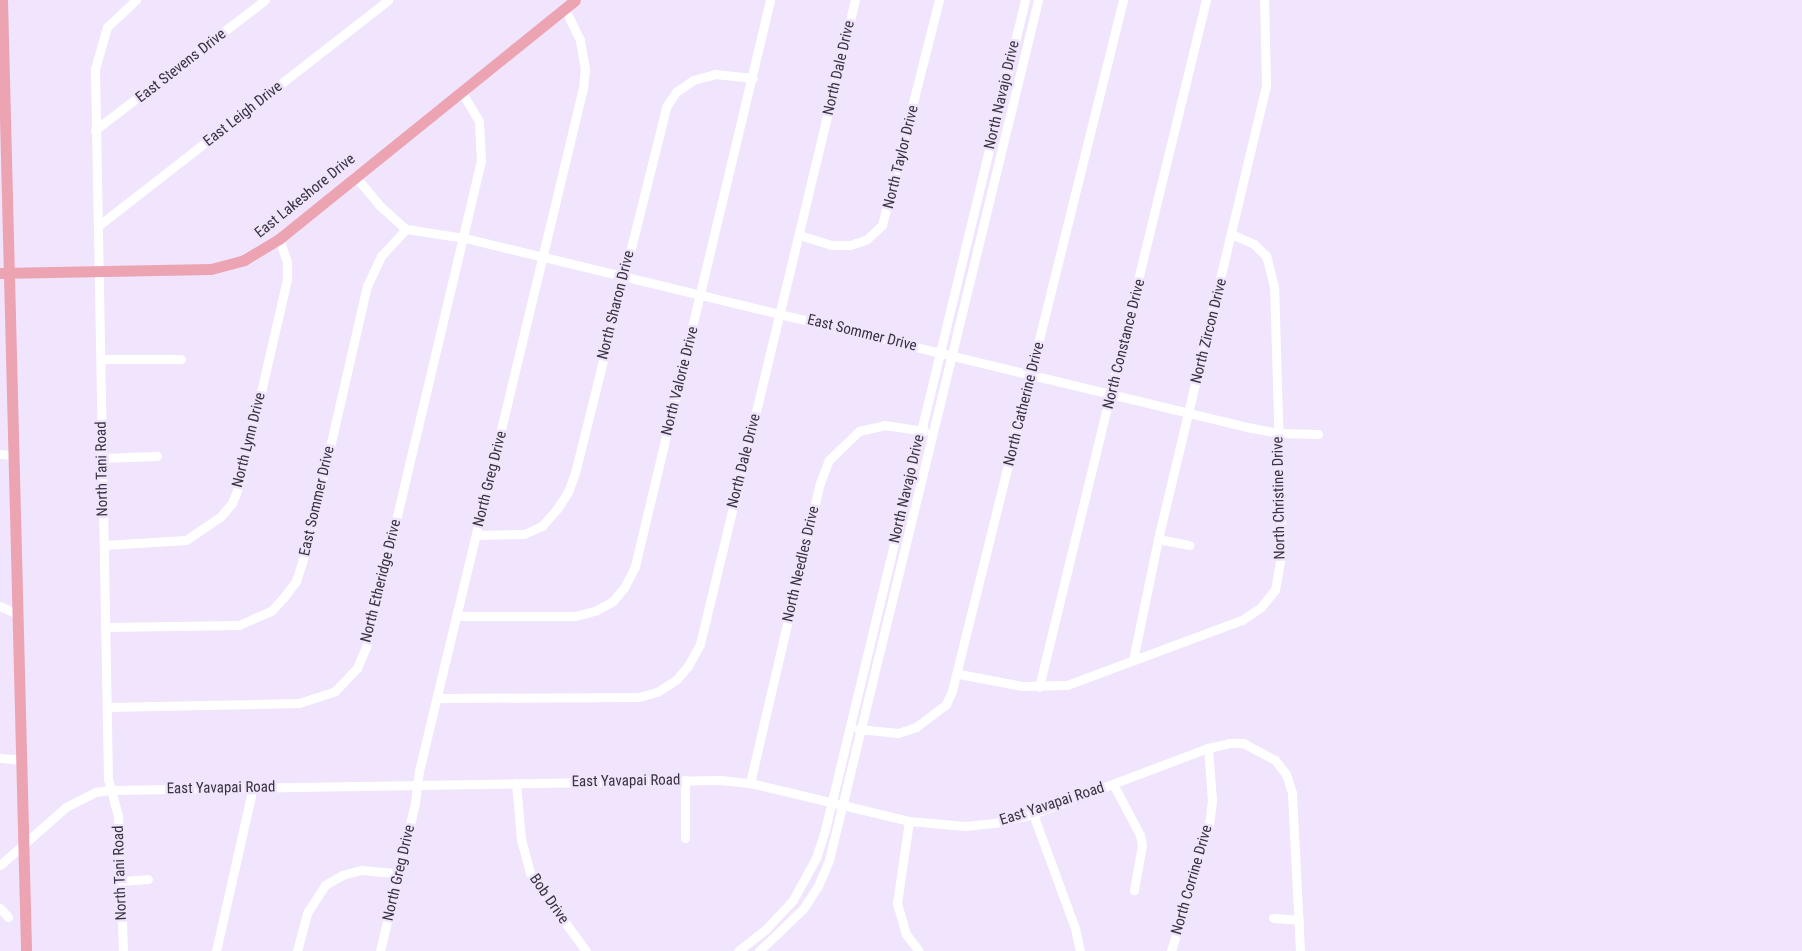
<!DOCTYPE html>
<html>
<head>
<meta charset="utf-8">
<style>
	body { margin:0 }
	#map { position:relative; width:1802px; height:951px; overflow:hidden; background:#f0e5fd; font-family:"Roboto Condensed",sans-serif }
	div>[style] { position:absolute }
	.minor>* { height:9px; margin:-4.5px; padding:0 4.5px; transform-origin:4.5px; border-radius:4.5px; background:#fff }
	.major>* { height:11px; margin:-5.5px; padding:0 5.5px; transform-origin:5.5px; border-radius:5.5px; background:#eca4b3 }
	span { translate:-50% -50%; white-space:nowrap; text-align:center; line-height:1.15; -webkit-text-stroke:5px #f0e5fd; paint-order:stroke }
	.street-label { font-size:15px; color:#39333f }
</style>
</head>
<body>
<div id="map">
	<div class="minor">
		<div style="left:95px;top:130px;width:214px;rotate:-37.4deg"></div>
		<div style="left:355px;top:176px;width:38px;rotate:50deg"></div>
		<div style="left:379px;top:205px;width:36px;rotate:42deg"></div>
		<div style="left:98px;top:226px;width:368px;rotate:-37.9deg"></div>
		<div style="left:799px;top:235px;width:34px;rotate:17deg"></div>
		<div style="left:831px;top:245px;width:19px"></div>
		<div style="left:850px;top:245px;width:18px;rotate:-19deg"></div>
		<div style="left:867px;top:239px;width:21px;rotate:-43deg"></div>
		<div style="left:882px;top:225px;width:232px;rotate:-75.8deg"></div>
		<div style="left:101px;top:359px;width:80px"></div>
		<div style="left:0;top:454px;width:13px;rotate:4deg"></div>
		<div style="left:102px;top:458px;width:55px;rotate:-2.1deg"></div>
		<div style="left:476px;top:535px;width:48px;rotate:-1.2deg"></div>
		<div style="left:524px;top:534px;width:20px;rotate:-24deg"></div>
		<div style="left:542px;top:526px;width:23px;rotate:-49deg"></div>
		<div style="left:557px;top:509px;width:20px;rotate:-57deg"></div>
		<div style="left:568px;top:492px;width:20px;rotate:-70deg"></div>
		<div style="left:575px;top:473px;width:377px;rotate:-76deg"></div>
		<div style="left:666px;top:107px;width:18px;rotate:-56deg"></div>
		<div style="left:676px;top:92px;width:21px;rotate:-35deg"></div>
		<div style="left:693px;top:80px;width:23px;rotate:-15deg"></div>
		<div style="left:715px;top:74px;width:38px;rotate:6deg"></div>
		<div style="left:1158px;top:539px;width:32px;rotate:11deg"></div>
		<div style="left:104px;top:545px;width:82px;rotate:-3.5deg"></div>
		<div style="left:186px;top:540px;width:41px;rotate:-34.1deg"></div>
		<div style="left:220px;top:517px;width:18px;rotate:-49deg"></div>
		<div style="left:232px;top:503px;width:22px;rotate:-68deg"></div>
		<div style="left:240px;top:483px;width:209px;rotate:-77deg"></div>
		<div style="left:287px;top:279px;width:17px;rotate:-90deg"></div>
		<div style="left:287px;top:262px;width:24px;rotate:-109deg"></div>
		<div style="left:0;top:606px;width:19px;rotate:25deg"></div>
		<div style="left:456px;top:616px;width:119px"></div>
		<div style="left:575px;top:616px;width:23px;rotate:-15deg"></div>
		<div style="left:597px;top:610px;width:18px;rotate:-29deg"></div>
		<div style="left:613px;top:601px;width:17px;rotate:-50deg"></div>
		<div style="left:624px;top:588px;width:25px;rotate:-63deg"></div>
		<div style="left:635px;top:566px;width:582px;rotate:-76.58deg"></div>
		<div style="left:106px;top:627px;width:133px;rotate:-0.9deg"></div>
		<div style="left:239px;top:625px;width:35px;rotate:-24deg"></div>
		<div style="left:271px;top:611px;width:19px;rotate:-47deg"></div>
		<div style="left:284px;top:597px;width:20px;rotate:-53deg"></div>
		<div style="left:296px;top:581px;width:40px;rotate:-72deg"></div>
		<div style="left:308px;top:543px;width:264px;rotate:-77.1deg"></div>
		<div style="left:367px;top:286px;width:33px;rotate:-65deg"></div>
		<div style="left:381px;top:256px;width:37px;rotate:-47deg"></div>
		<div style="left:406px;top:229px;width:60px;rotate:8.7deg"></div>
		<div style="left:465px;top:238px;width:805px;rotate:13.59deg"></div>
		<div style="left:1247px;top:427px;width:32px;rotate:11deg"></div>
		<div style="left:1278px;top:433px;width:40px;rotate:1.4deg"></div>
		<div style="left:1133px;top:660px;width:124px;rotate:-78.3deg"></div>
		<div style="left:1158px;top:539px;width:467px;rotate:-76.6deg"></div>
		<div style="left:1266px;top:85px;width:85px;rotate:-91.3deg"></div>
		<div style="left:959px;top:674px;width:64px;rotate:10.8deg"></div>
		<div style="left:1022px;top:686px;width:45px;rotate:-1.3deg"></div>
		<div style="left:1067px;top:685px;width:187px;rotate:-20.4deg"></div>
		<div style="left:1242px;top:620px;width:23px;rotate:-34deg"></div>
		<div style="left:1261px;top:607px;width:22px;rotate:-51deg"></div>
		<div style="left:1275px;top:590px;width:39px;rotate:-80deg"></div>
		<div style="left:1282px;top:552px;width:265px;rotate:-91.7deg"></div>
		<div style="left:1274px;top:287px;width:32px;rotate:-104deg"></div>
		<div style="left:1266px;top:256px;width:17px;rotate:-135deg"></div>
		<div style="left:1254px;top:244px;width:24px;rotate:-156deg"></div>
		<div style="left:1039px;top:687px;width:707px;rotate:-76.34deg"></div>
		<div style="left:437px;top:698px;width:202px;rotate:-0.3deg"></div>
		<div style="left:639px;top:697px;width:19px;rotate:-16deg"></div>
		<div style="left:657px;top:692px;width:24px;rotate:-33deg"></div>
		<div style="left:677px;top:679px;width:17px;rotate:-50deg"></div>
		<div style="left:688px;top:666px;width:25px;rotate:-61deg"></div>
		<div style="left:700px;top:644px;width:662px;rotate:-76.47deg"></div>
		<div style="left:107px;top:707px;width:192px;rotate:-1.2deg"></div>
		<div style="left:299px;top:703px;width:38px;rotate:-18deg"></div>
		<div style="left:335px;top:691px;width:32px;rotate:-46deg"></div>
		<div style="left:357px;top:668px;width:23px;rotate:-67deg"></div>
		<div style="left:366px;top:647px;width:499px;rotate:-76.7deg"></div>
		<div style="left:481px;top:161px;width:40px;rotate:-92.9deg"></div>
		<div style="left:479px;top:121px;width:35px;rotate:-121deg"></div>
		<div style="left:858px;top:729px;width:40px;rotate:5.7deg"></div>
		<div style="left:898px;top:733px;width:19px;rotate:-18deg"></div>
		<div style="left:916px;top:727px;width:38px;rotate:-37deg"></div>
		<div style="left:946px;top:704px;width:14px;rotate:-65deg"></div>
		<div style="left:952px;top:691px;width:712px;rotate:-76.1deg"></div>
		<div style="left:0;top:758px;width:21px;rotate:5deg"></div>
		<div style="left:516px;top:783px;width:56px;rotate:84.9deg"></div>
		<div style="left:521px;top:839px;width:38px;rotate:75deg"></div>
		<div style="left:531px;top:876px;width:93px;rotate:53.7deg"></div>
		<div style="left:750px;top:783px;width:308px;rotate:-76.9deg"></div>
		<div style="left:820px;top:483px;width:25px;rotate:-69deg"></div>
		<div style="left:829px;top:460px;width:42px;rotate:-44deg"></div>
		<div style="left:859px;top:431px;width:26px;rotate:-13deg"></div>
		<div style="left:884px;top:425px;width:41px;rotate:8.3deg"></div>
		<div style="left:1113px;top:784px;width:58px;rotate:62.1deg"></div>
		<div style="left:1140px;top:835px;width:10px;rotate:79deg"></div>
		<div style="left:1142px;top:845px;width:46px;rotate:100.1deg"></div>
		<div style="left:1033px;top:814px;width:121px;rotate:69.8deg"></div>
		<div style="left:1075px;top:928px;width:24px;rotate:78deg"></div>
		<div style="left:909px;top:821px;width:83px;rotate:98.3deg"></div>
		<div style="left:897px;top:903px;width:32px;rotate:74deg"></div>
		<div style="left:906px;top:934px;width:21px;rotate:53deg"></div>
		<div style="left:685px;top:838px;width:58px;rotate:-90deg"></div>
		<div style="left:0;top:865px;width:88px;rotate:-41.3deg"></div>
		<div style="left:66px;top:807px;width:34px;rotate:-27deg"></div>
		<div style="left:96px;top:792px;width:15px;rotate:-8deg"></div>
		<div style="left:111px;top:790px;width:609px;rotate:-0.94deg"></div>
		<div style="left:720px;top:780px;width:30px;rotate:6deg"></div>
		<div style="left:750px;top:783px;width:163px;rotate:13.4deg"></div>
		<div style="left:909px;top:821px;width:56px;rotate:5.1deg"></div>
		<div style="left:965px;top:826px;width:30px;rotate:-6deg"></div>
		<div style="left:995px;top:823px;width:39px;rotate:-13deg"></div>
		<div style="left:1033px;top:814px;width:187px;rotate:-20.7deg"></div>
		<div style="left:1208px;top:748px;width:22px;rotate:-13deg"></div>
		<div style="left:1229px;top:743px;width:14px"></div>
		<div style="left:1243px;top:743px;width:36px;rotate:28deg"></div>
		<div style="left:1275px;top:760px;width:18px;rotate:52deg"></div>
		<div style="left:1286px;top:774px;width:20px;rotate:72deg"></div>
		<div style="left:1292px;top:793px;width:158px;rotate:87.1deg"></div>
		<div style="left:121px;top:881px;width:27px;rotate:-4deg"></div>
		<div style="left:0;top:908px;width:12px;rotate:48deg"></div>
		<div style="left:1273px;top:918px;width:26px;rotate:4deg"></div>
		<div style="left:123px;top:951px;width:135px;rotate:-92.1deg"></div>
		<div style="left:118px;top:816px;width:38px;rotate:-105deg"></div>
		<div style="left:108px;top:779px;width:710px;rotate:-91.05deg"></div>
		<div style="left:95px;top:69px;width:44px;rotate:-74.1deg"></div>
		<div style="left:107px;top:27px;width:40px;rotate:-43deg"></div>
		<div style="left:216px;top:951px;width:168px;rotate:-77.3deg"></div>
		<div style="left:297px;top:951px;width:39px;rotate:-75deg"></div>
		<div style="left:307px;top:913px;width:33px;rotate:-57deg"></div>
		<div style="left:325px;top:885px;width:20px;rotate:-30deg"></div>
		<div style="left:342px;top:875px;width:20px;rotate:-15deg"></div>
		<div style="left:361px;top:870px;width:37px;rotate:5deg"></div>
		<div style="left:380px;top:951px;width:152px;rotate:-76.7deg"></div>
		<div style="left:415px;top:803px;width:32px;rotate:-83deg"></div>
		<div style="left:419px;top:771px;width:702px;rotate:-76.5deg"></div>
		<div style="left:583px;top:88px;width:19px;rotate:-84deg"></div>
		<div style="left:585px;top:69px;width:29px;rotate:-100deg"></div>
		<div style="left:580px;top:40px;width:34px;rotate:-116deg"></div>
		<div style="left:738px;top:951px;width:36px;rotate:-38deg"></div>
		<div style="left:766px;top:929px;width:40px;rotate:-47deg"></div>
		<div style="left:793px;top:900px;width:48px;rotate:-61.3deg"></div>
		<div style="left:816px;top:858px;width:29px;rotate:-72deg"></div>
		<div style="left:825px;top:830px;width:854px;rotate:-76.45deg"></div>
		<div style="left:759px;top:951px;width:61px;rotate:-43.7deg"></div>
		<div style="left:803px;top:909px;width:27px;rotate:-57deg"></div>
		<div style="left:818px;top:886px;width:28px;rotate:-67deg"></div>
		<div style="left:829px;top:860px;width:885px;rotate:-76.34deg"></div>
		<div style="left:1171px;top:951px;width:132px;rotate:-73.2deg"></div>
		<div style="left:1209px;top:825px;width:25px;rotate:-83deg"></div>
		<div style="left:1212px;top:800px;width:52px;rotate:-94.4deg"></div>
	</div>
	<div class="major">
		<div style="left:2px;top:0;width:951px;rotate:88.55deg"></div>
		<div style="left:0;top:273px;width:211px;rotate:-1.1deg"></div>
		<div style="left:211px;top:269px;width:34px;rotate:-15deg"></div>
		<div style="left:244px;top:260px;width:41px;rotate:-31deg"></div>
		<div style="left:279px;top:239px;width:380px;rotate:-38.9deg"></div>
	</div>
	<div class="street-label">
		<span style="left:181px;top:66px;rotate:-38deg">East Stevens Drive</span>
		<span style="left:839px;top:68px;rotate:-77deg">North Dale Drive</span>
		<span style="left:1002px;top:95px;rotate:-77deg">North Navajo Drive</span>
		<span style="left:243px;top:114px;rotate:-38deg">East Leigh Drive</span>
		<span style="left:901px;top:157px;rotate:-76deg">North Taylor Drive</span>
		<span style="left:305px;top:196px;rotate:-39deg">East Lakeshore Drive</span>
		<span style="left:616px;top:305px;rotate:-76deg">North Sharon Drive</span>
		<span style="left:1209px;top:331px;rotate:-76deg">North Zircon Drive</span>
		<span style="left:862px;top:333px;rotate:14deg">East Sommer Drive</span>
		<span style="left:1124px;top:344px;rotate:-76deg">North Constance Drive</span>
		<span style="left:680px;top:381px;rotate:-76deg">North Valorie Drive</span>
		<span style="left:1024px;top:404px;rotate:-76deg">North Catherine Drive</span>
		<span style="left:249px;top:440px;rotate:-76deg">North Lynn Drive</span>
		<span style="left:744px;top:461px;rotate:-76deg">North Dale Drive</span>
		<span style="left:102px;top:469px;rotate:-91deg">North Tani Road</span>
		<span style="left:490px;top:479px;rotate:-76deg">North Greg Drive</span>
		<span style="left:907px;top:489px;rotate:-77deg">North Navajo Drive</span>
		<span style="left:1279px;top:498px;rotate:-91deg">North Christine Drive</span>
		<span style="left:317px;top:501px;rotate:-77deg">East Sommer Drive</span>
		<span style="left:801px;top:564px;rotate:-77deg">North Needles Drive</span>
		<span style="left:381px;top:581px;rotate:-76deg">North Etheridge Drive</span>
		<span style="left:626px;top:781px;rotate:-1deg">East Yavapai Road</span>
		<span style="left:221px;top:788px;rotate:-1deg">East Yavapai Road</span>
		<span style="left:1052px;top:804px;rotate:-18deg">East Yavapai Road</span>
		<span style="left:120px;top:873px;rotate:-92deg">North Tani Road</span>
		<span style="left:399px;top:873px;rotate:-77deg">North Greg Drive</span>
		<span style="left:1192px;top:880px;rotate:-74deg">North Corrine Drive</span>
		<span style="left:549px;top:899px;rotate:55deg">Bob Drive</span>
	</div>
</div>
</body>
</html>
